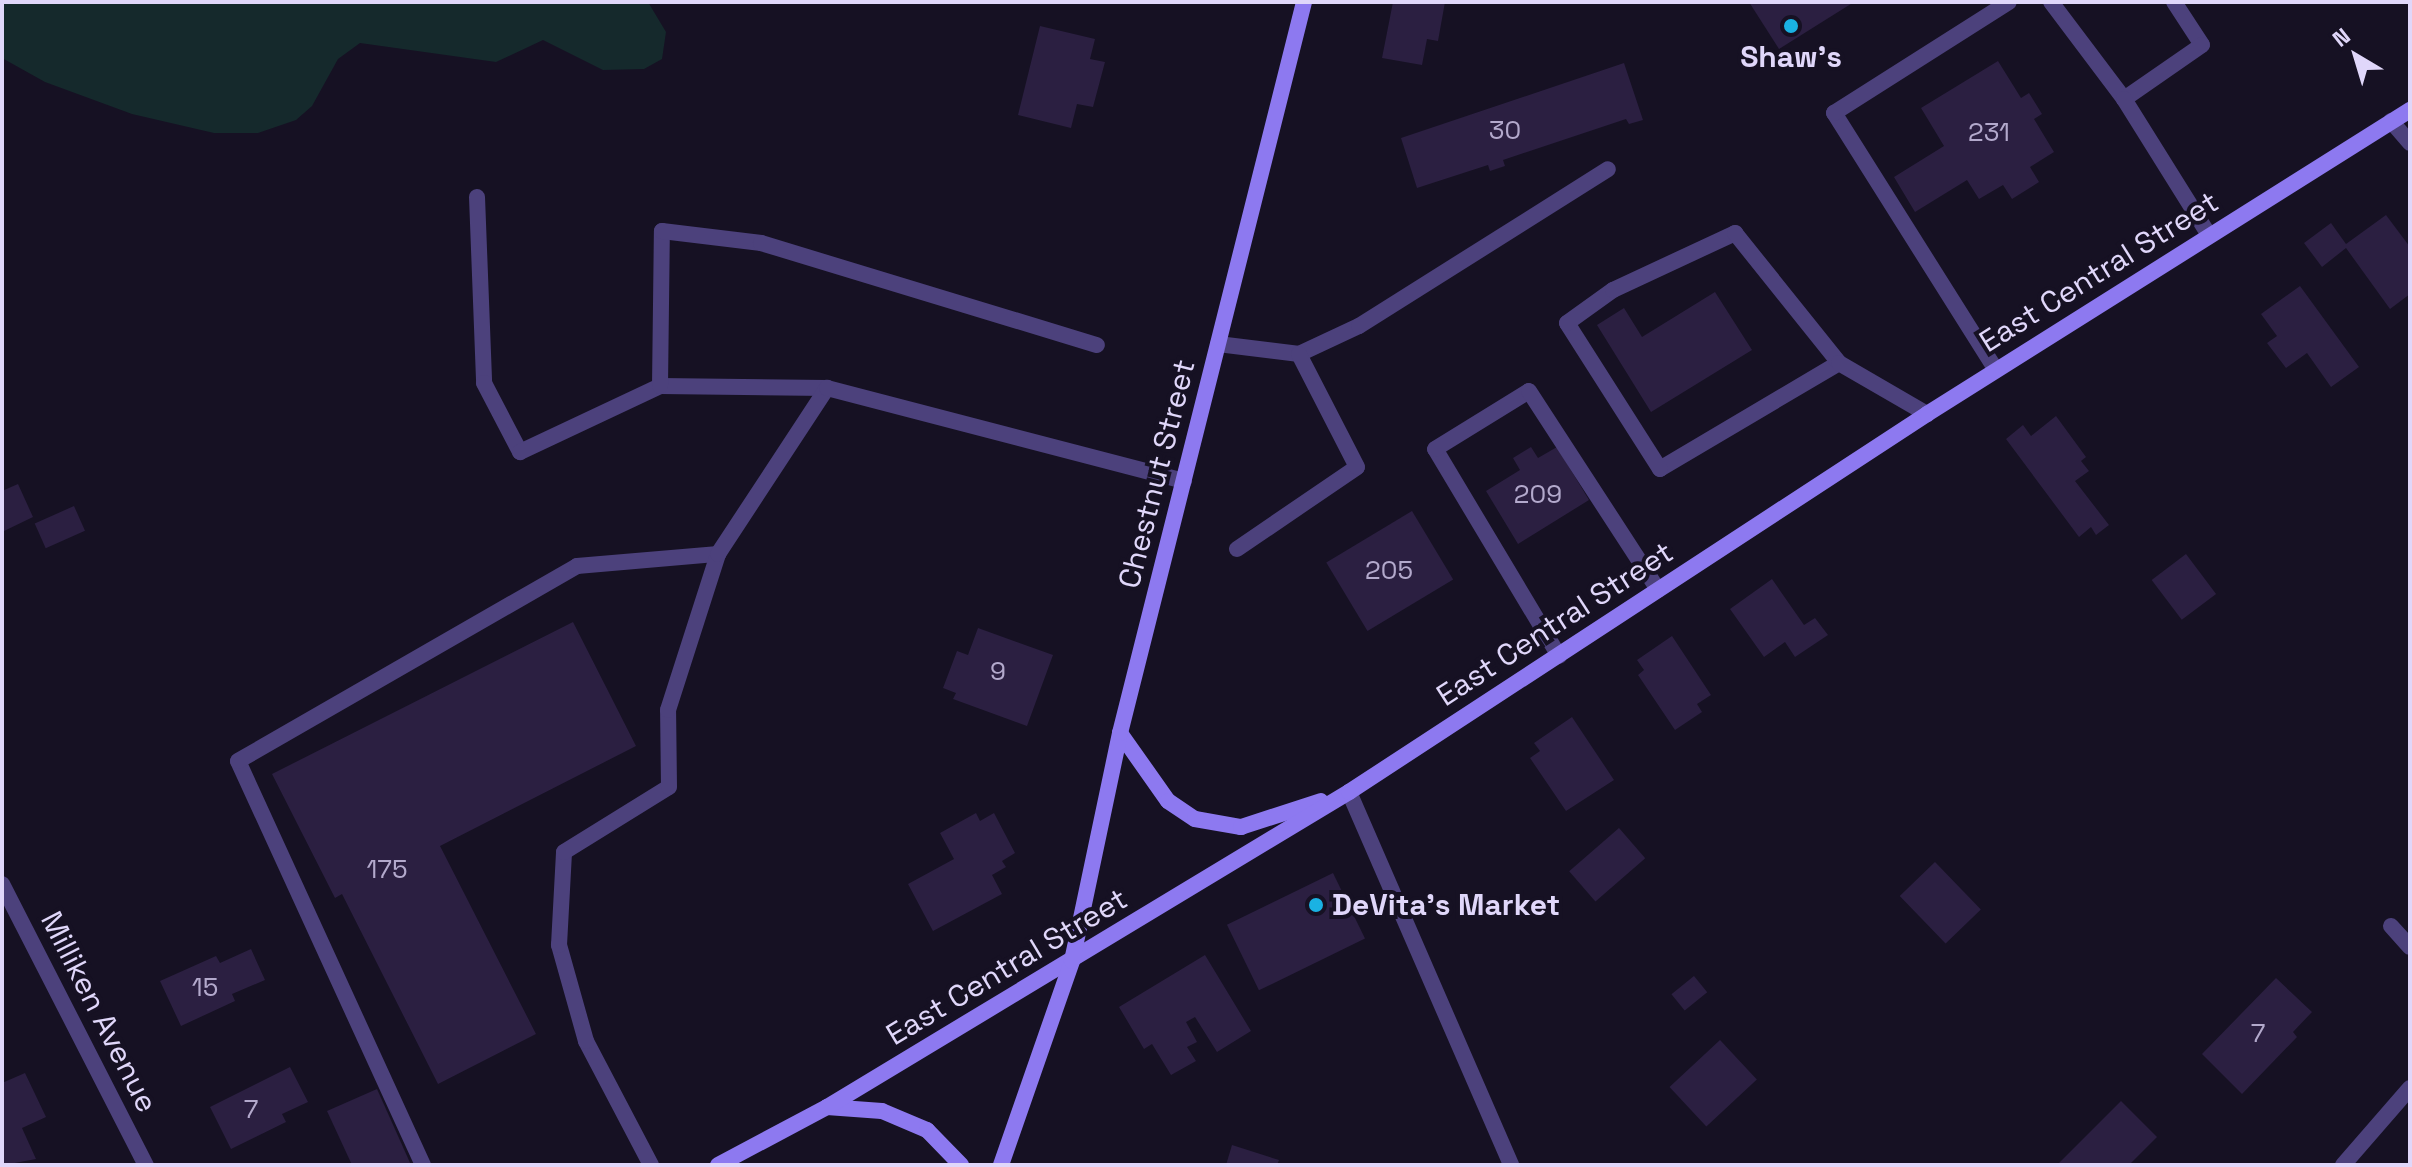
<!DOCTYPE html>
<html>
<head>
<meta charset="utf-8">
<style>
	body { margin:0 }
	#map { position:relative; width:2412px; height:1167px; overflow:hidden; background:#161123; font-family:"Space Grotesk",sans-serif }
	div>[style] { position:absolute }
	.green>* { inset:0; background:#15292c }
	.building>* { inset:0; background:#2b1f41; transform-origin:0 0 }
	.lane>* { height:16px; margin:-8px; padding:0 8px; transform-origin:8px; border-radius:8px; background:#4c417c }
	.street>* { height:16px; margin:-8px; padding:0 8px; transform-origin:8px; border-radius:8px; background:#4c417c }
	.secondary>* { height:16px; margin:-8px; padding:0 8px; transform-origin:8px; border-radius:8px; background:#8d79f0 }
	.dots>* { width:22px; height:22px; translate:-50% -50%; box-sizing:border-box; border:4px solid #161123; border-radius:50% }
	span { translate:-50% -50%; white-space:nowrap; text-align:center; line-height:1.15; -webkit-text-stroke:8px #161123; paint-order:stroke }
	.number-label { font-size:26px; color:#b3a9cc }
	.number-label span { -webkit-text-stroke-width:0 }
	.poi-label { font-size:30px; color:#e0d7fa; font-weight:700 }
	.left { translate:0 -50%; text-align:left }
	.street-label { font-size:30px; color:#e0d7fa }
	.frame { position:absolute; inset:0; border:4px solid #e0d7fa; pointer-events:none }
	.north { position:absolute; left:2316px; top:16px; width:80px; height:80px; -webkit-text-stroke:6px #161123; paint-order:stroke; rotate:322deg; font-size:22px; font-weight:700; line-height:32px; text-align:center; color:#e0d7fa }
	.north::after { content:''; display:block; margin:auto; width:28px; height:36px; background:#e0d7fa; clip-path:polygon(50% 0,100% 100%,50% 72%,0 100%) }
</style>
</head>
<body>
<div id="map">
	<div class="green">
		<div style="clip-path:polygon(2px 2px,648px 2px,666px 32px,662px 59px,644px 69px,603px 70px,543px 40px,496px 62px,360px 43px,338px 59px,312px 106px,296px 120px,258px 133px,214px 133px,132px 114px,45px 82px,2px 58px)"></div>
	</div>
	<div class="building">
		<div style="clip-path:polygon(1393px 2px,1445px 2px,1438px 41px,1427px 39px,1422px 65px,1382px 58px)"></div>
		<div style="clip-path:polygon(1749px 2px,1854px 2px,1779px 49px)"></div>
		<div style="clip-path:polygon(1040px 26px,1095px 39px,1090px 59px,1105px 62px,1093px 107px,1077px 104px,1071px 128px,1018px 115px)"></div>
		<div style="clip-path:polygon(1998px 61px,2021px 98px,2029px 93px,2042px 114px,2034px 119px,2054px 152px,2030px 167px,2039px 182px,2012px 199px,2003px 185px,1979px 199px,1967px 180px,1915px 212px,1894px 177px,1944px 146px,1921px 108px)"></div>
		<div style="clip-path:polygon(1624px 63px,1643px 120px,1629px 124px,1626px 119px,1503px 160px,1505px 166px,1490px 171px,1488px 165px,1417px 188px,1401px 138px)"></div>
		<div style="clip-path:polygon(2386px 215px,2410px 247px,2410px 294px,2390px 309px,2346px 248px,2322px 267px,2304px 243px,2331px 223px,2346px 244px)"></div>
		<div style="clip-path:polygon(2300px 286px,2359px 367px,2331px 387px,2307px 353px,2286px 368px,2267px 343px,2277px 336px,2261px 314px)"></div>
		<div style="clip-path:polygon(1715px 292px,1752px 350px,1651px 412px,1597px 325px,1624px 308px,1642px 337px)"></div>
		<div style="clip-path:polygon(2056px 416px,2086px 457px,2081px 461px,2089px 471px,2075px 481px,2109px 525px,2096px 535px,2091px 527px,2079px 537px,2006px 439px,2023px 425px,2031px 436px)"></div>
		<div style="clip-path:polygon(1531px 447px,1538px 458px,1557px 447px,1589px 500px,1518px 544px,1486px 491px,1520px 470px,1513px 458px)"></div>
		<div style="clip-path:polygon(18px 484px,33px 517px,2px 532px,2px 491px)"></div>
		<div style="left:74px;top:506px;width:27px;height:43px;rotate:66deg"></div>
		<div style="left:1412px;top:511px;width:80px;height:100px;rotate:59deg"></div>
		<div style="left:2186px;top:554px;width:50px;height:43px;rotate:53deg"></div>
		<div style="clip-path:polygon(1772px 579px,1804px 625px,1815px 618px,1828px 635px,1795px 657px,1785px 642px,1764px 657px,1730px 609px)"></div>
		<div style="clip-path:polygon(573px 622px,636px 746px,440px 846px,536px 1034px,438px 1084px,342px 894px,335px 898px,272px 774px)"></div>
		<div style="clip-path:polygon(978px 628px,1053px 655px,1027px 726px,953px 699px,956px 693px,943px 688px,957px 651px,968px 655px)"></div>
		<div style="clip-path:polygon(1672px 636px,1711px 695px,1697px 704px,1702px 712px,1675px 730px,1638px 675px,1644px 670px,1637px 660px)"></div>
		<div style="clip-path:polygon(1572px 717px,1614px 780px,1566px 811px,1530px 758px,1540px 751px,1534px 743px)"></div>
		<div style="clip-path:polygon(976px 813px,980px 821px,994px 813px,1015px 853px,1002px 861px,1006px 867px,992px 875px,1002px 894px,933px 931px,908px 884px,954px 859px,940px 833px)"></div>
		<div style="left:1619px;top:828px;width:40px;height:66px;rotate:49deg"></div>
		<div style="left:1935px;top:862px;width:66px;height:49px;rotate:46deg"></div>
		<div style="left:1333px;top:873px;width:73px;height:118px;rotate:64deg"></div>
		<div style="clip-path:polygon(251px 949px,265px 980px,232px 994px,235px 1001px,181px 1026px,160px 981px,216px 956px,220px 963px)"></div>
		<div style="clip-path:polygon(1205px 955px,1251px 1031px,1217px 1052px,1195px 1017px,1186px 1022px,1197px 1042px,1187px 1047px,1196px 1061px,1171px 1075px,1152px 1044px,1144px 1049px,1119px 1007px)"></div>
		<div style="left:1694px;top:976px;width:21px;height:29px;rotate:51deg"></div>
		<div style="clip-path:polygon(2276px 978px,2312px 1012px,2293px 1032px,2297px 1037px,2242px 1094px,2202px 1054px)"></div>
		<div style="left:1720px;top:1040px;width:54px;height:69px;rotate:47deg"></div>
		<div style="clip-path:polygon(290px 1067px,308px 1102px,282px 1114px,286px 1122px,231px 1149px,210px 1107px)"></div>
		<div style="clip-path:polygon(25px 1073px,46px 1117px,22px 1128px,36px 1159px,4px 1165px,2px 1083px)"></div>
		<div style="clip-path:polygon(377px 1089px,411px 1165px,352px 1165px,327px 1111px)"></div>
		<div style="clip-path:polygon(2121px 1101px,2157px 1137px,2129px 1165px,2057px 1165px)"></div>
		<div style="clip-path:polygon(1232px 1145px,1279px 1160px,1277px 1165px,1226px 1165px)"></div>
	</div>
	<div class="lane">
		<div style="left:2051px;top:2px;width:121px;rotate:53deg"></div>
		<div style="left:2174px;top:2px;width:51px;rotate:56.9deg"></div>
		<div style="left:2202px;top:45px;width:95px;rotate:145.3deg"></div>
		<div style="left:2124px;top:99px;width:160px;rotate:58deg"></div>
		<div style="left:477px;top:197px;width:186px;rotate:87.8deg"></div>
		<div style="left:484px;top:383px;width:78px;rotate:62.4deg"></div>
		<div style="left:520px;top:452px;width:155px;rotate:-25.2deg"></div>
		<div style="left:660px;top:386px;width:167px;rotate:0.7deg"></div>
		<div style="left:1218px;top:344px;width:82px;rotate:7deg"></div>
		<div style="left:1299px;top:354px;width:66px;rotate:-25deg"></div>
		<div style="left:1359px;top:326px;width:294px;rotate:-32.2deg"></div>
		<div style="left:1839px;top:363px;width:208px;rotate:149.4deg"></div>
		<div style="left:1660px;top:469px;width:173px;rotate:-122.5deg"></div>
		<div style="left:1567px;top:323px;width:57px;rotate:-35.7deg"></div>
		<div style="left:1613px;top:290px;width:135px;rotate:-25deg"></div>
		<div style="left:1735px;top:233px;width:166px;rotate:51.3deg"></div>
		<div style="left:1839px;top:363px;width:102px;rotate:30.1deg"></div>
		<div style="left:1996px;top:370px;width:304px;rotate:-122.2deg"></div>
		<div style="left:1834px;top:113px;width:207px;rotate:-32.4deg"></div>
		<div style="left:660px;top:386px;width:155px;rotate:-89.3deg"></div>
		<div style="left:662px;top:231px;width:100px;rotate:6.9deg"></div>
		<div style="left:761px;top:243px;width:351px;rotate:16.9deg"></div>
		<div style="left:1237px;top:549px;width:145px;rotate:-34.3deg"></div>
		<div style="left:1357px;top:467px;width:127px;rotate:-117.2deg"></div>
		<div style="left:1559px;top:656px;width:241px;rotate:-120.9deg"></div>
		<div style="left:1435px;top:449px;width:110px;rotate:-31.7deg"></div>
		<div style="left:1529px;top:391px;width:237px;rotate:57deg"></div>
		<div style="left:423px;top:1165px;width:444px;rotate:-114.6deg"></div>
		<div style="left:238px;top:761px;width:391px;rotate:-29.9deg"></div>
		<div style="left:577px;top:566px;width:142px;rotate:-4.9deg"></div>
		<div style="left:651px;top:1165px;width:140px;rotate:-117.7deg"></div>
		<div style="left:586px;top:1041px;width:100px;rotate:-105.7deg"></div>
		<div style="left:559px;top:945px;width:93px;rotate:-86.9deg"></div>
		<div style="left:564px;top:852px;width:123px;rotate:-31.8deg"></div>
		<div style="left:669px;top:787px;width:77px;rotate:-90.7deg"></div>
		<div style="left:668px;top:710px;width:164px;rotate:-72.2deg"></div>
		<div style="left:718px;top:554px;width:199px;rotate:-56.7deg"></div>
		<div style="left:827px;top:388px;width:369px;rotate:14.6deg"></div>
	</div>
	<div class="street">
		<div style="left:2391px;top:121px;width:29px;rotate:49deg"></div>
		<div style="left:1349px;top:792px;width:407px;rotate:66.5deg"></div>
		<div style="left:2px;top:884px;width:316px;rotate:62.9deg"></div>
		<div style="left:2391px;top:926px;width:28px;rotate:48deg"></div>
		<div style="left:2343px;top:1165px;width:102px;rotate:-49deg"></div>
	</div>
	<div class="secondary">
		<div style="left:1120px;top:733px;width:83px;rotate:54.8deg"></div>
		<div style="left:1168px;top:801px;width:32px;rotate:34deg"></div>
		<div style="left:1195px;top:819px;width:47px;rotate:9.9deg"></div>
		<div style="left:1241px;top:827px;width:84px;rotate:-18deg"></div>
		<div style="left:827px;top:1107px;width:55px;rotate:4.2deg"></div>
		<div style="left:882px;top:1111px;width:49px;rotate:22.9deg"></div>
		<div style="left:927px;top:1130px;width:49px;rotate:45.8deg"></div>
		<div style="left:718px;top:1165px;width:123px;rotate:-28deg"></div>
		<div style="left:827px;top:1107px;width:610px;rotate:-31.11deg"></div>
		<div style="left:1349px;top:792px;width:691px;rotate:-33.18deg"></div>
		<div style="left:1927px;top:414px;width:571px;rotate:-32.19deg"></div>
		<div style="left:1001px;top:1165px;width:216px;rotate:-70.8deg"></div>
		<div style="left:1072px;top:961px;width:233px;rotate:-78.1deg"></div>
		<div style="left:1120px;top:733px;width:754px;rotate:-75.87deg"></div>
	</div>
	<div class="dots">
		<div style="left:1791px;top:26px;background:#1ab2e3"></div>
		<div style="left:1316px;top:905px;background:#1ab2e3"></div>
	</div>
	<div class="number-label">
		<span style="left:1505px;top:131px">30</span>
		<span style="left:1989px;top:133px">231</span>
		<span style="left:1538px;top:495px">209</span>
		<span style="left:1389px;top:571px">205</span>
		<span style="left:998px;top:672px">9</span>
		<span style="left:387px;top:870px">175</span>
		<span style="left:205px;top:988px">15</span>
		<span style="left:2258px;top:1034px">7</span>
		<span style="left:251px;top:1110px">7</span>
	</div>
	<div class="poi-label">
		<span style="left:1791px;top:57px">Shaw's</span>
		<span class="left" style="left:1332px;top:905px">DeVita's Market</span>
	</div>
	<div class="street-label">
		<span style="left:2099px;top:272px;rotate:-32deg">East Central Street</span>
		<span style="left:1157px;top:474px;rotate:-76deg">Chestnut Street</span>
		<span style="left:1555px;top:624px;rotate:-33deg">East Central Street</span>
		<span style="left:1007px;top:967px;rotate:-31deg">East Central Street</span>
		<span style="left:99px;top:1012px;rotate:63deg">Milliken Avenue</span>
	</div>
	<div class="frame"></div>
	<div class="north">N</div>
</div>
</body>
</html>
